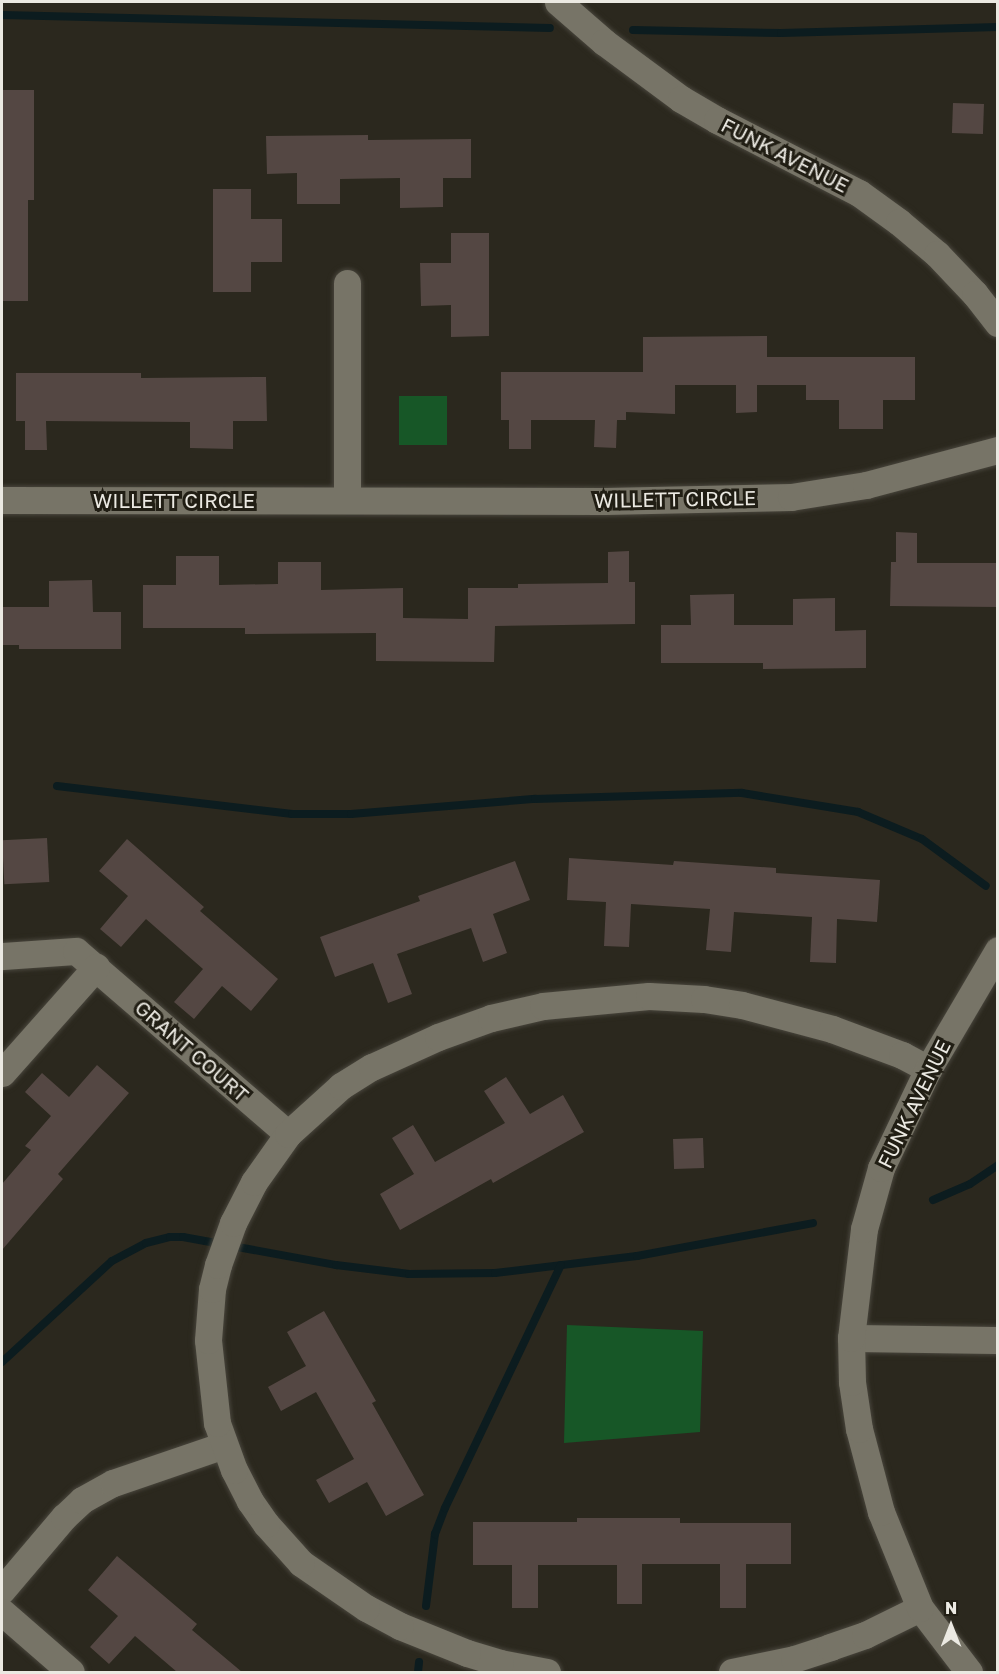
<!DOCTYPE html>
<html>
<head>
<meta charset="utf-8">
<style>
	body { margin:0 }
	#map { position:relative; width:999px; height:1674px; overflow:hidden; background:#2b281e; font-family:"Golos Text",sans-serif }
	div>[style] { position:absolute }
	.green>* { inset:0; background:#175727; transform-origin:0 0 }
	.stream>* { height:8px; margin:-4px; padding:0 4px; transform-origin:4px; border-radius:4px; background:#0c1c1f }
	.building>* { inset:0; background:#544743; transform-origin:0 0 }
	.roads { filter:drop-shadow(0 0 2px #48453c) drop-shadow(0 0 2px #48453c) }
	.minor>* { height:27px; margin:-13.5px; padding:0 13.5px; transform-origin:13.5px; border-radius:13.5px; background:#777467 }
	span { translate:-50% -50%; white-space:nowrap; text-align:center; line-height:1.15; -webkit-text-stroke:6px #211e14; paint-order:stroke }
	.street-label { font-size:20px; color:#ebe9e2 }
	.frame { position:absolute; inset:0; border:3px solid #ebe9e2; pointer-events:none }
	.north { position:absolute; left:921px; top:1596px; width:60px; height:60px; -webkit-text-stroke:4px #211e14; paint-order:stroke; rotate:0deg; font-size:16px; font-weight:700; line-height:24px; text-align:center; color:#ebe9e2 }
	.north::after { content:''; display:block; margin:auto; width:21px; height:27px; background:#ebe9e2; clip-path:polygon(50% 0,100% 100%,50% 72%,0 100%) }
</style>
</head>
<body>
<div id="map">
	<div class="green">
		<div style="left:399px;top:396px;width:48px;height:49px"></div>
		<div style="clip-path:polygon(567px 1325px,703px 1331px,700px 1432px,564px 1443px)"></div>
	</div>
	<div class="stream">
		<div style="left:2px;top:15px;width:548px;rotate:1.36deg"></div>
		<div style="left:633px;top:30px;width:148px;rotate:1.2deg"></div>
		<div style="left:781px;top:33px;width:217px;rotate:-1.6deg"></div>
		<div style="left:57px;top:786px;width:237px;rotate:6.8deg"></div>
		<div style="left:292px;top:814px;width:59px"></div>
		<div style="left:351px;top:814px;width:185px;rotate:-4.7deg"></div>
		<div style="left:535px;top:799px;width:207px;rotate:-1.7deg"></div>
		<div style="left:742px;top:793px;width:118px;rotate:9.3deg"></div>
		<div style="left:858px;top:812px;width:69px;rotate:22.9deg"></div>
		<div style="left:922px;top:839px;width:79px;rotate:36.3deg"></div>
		<div style="left:933px;top:1200px;width:40px;rotate:-23.4deg"></div>
		<div style="left:970px;top:1184px;width:34px;rotate:-34deg"></div>
		<div style="left:2px;top:1362px;width:149px;rotate:-42.6deg"></div>
		<div style="left:112px;top:1261px;width:38px;rotate:-28deg"></div>
		<div style="left:146px;top:1243px;width:25px;rotate:-14deg"></div>
		<div style="left:170px;top:1237px;width:13px"></div>
		<div style="left:183px;top:1237px;width:156px;rotate:10.4deg"></div>
		<div style="left:336px;top:1265px;width:74px;rotate:7deg"></div>
		<div style="left:409px;top:1274px;width:86px;rotate:-0.7deg"></div>
		<div style="left:495px;top:1273px;width:143px;rotate:-6.8deg"></div>
		<div style="left:637px;top:1256px;width:179px;rotate:-10.6deg"></div>
		<div style="left:426px;top:1606px;width:73px;rotate:-82.9deg"></div>
		<div style="left:435px;top:1534px;width:28px;rotate:-69deg"></div>
		<div style="left:445px;top:1508px;width:269px;rotate:-64.5deg"></div>
		<div style="left:418px;top:1672px;width:10px;rotate:-84deg"></div>
	</div>
	<div class="building">
		<div style="clip-path:polygon(2px 90px,34px 90px,34px 200px,28px 200px,28px 301px,2px 301px)"></div>
		<div style="left:953px;top:103px;width:31px;height:30px;rotate:2deg"></div>
		<div style="clip-path:polygon(368px 135px,368px 140px,471px 139px,471px 178px,443px 178px,443px 207px,400px 208px,400px 178px,340px 179px,340px 204px,297px 204px,297px 173px,267px 174px,266px 136px)"></div>
		<div style="clip-path:polygon(213px 189px,251px 189px,251px 219px,282px 219px,282px 262px,251px 262px,251px 292px,213px 292px)"></div>
		<div style="clip-path:polygon(451px 233px,489px 233px,489px 336px,451px 337px,451px 305px,421px 306px,420px 263px,451px 263px)"></div>
		<div style="clip-path:polygon(767px 336px,767px 357px,915px 357px,915px 400px,883px 400px,883px 429px,839px 429px,839px 400px,806px 400px,806px 385px,757px 385px,757px 412px,736px 413px,736px 385px,675px 385px,675px 414px,626px 412px,626px 420px,617px 420px,616px 448px,594px 447px,595px 420px,531px 420px,531px 449px,509px 449px,509px 420px,501px 420px,501px 372px,643px 372px,643px 337px)"></div>
		<div style="clip-path:polygon(16px 373px,141px 373px,141px 378px,266px 377px,267px 421px,233px 421px,233px 449px,190px 448px,190px 422px,46px 421px,47px 450px,25px 450px,25px 421px,16px 421px)"></div>
		<div style="clip-path:polygon(896px 532px,917px 533px,917px 563px,998px 563px,998px 607px,890px 606px,891px 562px,896px 562px)"></div>
		<div style="clip-path:polygon(629px 551px,629px 582px,635px 582px,635px 624px,495px 626px,494px 662px,376px 661px,376px 633px,245px 634px,245px 628px,143px 628px,143px 585px,176px 585px,176px 556px,219px 556px,219px 585px,278px 584px,278px 562px,321px 562px,321px 590px,403px 588px,403px 618px,468px 619px,468px 588px,518px 588px,518px 584px,608px 583px,608px 552px)"></div>
		<div style="clip-path:polygon(92px 580px,93px 612px,121px 612px,121px 649px,19px 649px,19px 645px,2px 645px,2px 607px,49px 607px,49px 581px)"></div>
		<div style="clip-path:polygon(734px 594px,734px 625px,793px 625px,793px 599px,835px 598px,835px 631px,866px 630px,866px 668px,763px 669px,763px 663px,661px 663px,661px 625px,691px 625px,690px 595px)"></div>
		<div style="left:47px;top:838px;width:44px;height:45px;rotate:87deg"></div>
		<div style="clip-path:polygon(127px 839px,204px 907px,200px 911px,278px 979px,251px 1011px,222px 986px,194px 1019px,174px 1002px,203px 969px,146px 919px,121px 947px,100px 929px,128px 896px,99px 871px)"></div>
		<div style="clip-path:polygon(569px 858px,673px 865px,674px 861px,776px 868px,776px 873px,880px 880px,877px 922px,837px 919px,836px 963px,810px 962px,812px 917px,734px 912px,731px 952px,706px 950px,710px 909px,631px 904px,629px 947px,604px 946px,606px 902px,567px 900px)"></div>
		<div style="clip-path:polygon(515px 861px,530px 900px,493px 914px,507px 953px,483px 962px,471px 928px,397px 954px,412px 994px,388px 1003px,373px 963px,335px 977px,320px 937px,420px 901px,418px 896px)"></div>
		<div style="clip-path:polygon(97px 1065px,129px 1093px,58px 1174px,63px 1179px,2px 1250px,2px 1184px,31px 1150px,25px 1146px,51px 1116px,25px 1092px,42px 1073px,69px 1097px)"></div>
		<div style="clip-path:polygon(506px 1077px,530px 1114px,563px 1095px,584px 1132px,493px 1183px,491px 1179px,400px 1230px,380px 1194px,414px 1174px,392px 1138px,413px 1125px,435px 1162px,505px 1123px,484px 1091px)"></div>
		<div style="left:703px;top:1138px;width:30px;height:30px;rotate:88deg"></div>
		<div style="clip-path:polygon(324px 1311px,376px 1401px,372px 1403px,424px 1495px,386px 1516px,367px 1482px,329px 1503px,316px 1480px,354px 1459px,316px 1392px,281px 1411px,268px 1387px,306px 1366px,287px 1332px)"></div>
		<div style="clip-path:polygon(577px 1518px,680px 1518px,680px 1523px,791px 1523px,791px 1564px,746px 1564px,746px 1608px,720px 1608px,720px 1564px,642px 1564px,642px 1604px,617px 1604px,617px 1565px,538px 1565px,538px 1608px,512px 1608px,512px 1565px,473px 1565px,473px 1522px,577px 1522px)"></div>
		<div style="clip-path:polygon(117px 1556px,197px 1624px,192px 1630px,242px 1672px,177px 1672px,135px 1636px,109px 1664px,90px 1647px,118px 1616px,88px 1590px)"></div>
	</div>
	<div class="roads">
		<div class="minor">
			<div style="left:558px;top:2px;width:61px;rotate:41deg"></div>
			<div style="left:604px;top:42px;width:96px;rotate:36.5deg"></div>
			<div style="left:681px;top:99px;width:42px;rotate:30.3deg"></div>
			<div style="left:717px;top:120px;width:160px;rotate:27.2deg"></div>
			<div style="left:859px;top:193px;width:49px;rotate:35.9deg"></div>
			<div style="left:899px;top:222px;width:50px;rotate:40.1deg"></div>
			<div style="left:937px;top:254px;width:55px;rotate:46.5deg"></div>
			<div style="left:975px;top:294px;width:37px;rotate:52deg"></div>
			<div style="left:2px;top:500px;width:603px;rotate:0.1deg"></div>
			<div style="left:605px;top:501px;width:186px;rotate:-1.2deg"></div>
			<div style="left:791px;top:497px;width:76px;rotate:-9.1deg"></div>
			<div style="left:866px;top:485px;width:137px;rotate:-14.9deg"></div>
			<div style="left:347px;top:500px;width:217px;rotate:-90deg"></div>
			<div style="left:2px;top:956px;width:74px;rotate:-3.9deg"></div>
			<div style="left:76px;top:951px;width:280px;rotate:40.8deg"></div>
			<div style="left:2px;top:1073px;width:142px;rotate:-48.4deg"></div>
			<div style="left:851px;top:1338px;width:147px;rotate:0.8deg"></div>
			<div style="left:2px;top:1590px;width:96px;rotate:-49.7deg"></div>
			<div style="left:64px;top:1517px;width:25px;rotate:-43deg"></div>
			<div style="left:82px;top:1500px;width:35px;rotate:-29deg"></div>
			<div style="left:113px;top:1483px;width:117px;rotate:-18.9deg"></div>
			<div style="left:2px;top:1612px;width:91px;rotate:41deg"></div>
			<div style="left:547px;top:1672px;width:48px;rotate:-169.2deg"></div>
			<div style="left:500px;top:1663px;width:34px;rotate:-163deg"></div>
			<div style="left:467px;top:1653px;width:72px;rotate:-158.1deg"></div>
			<div style="left:400px;top:1626px;width:38px;rotate:-152deg"></div>
			<div style="left:366px;top:1608px;width:79px;rotate:-145.3deg"></div>
			<div style="left:301px;top:1563px;width:52px;rotate:-131.9deg"></div>
			<div style="left:266px;top:1524px;width:28px;rotate:-125deg"></div>
			<div style="left:250px;top:1501px;width:35px;rotate:-117deg"></div>
			<div style="left:234px;top:1470px;width:50px;rotate:-109.9deg"></div>
			<div style="left:217px;top:1423px;width:83px;rotate:-96.2deg"></div>
			<div style="left:208px;top:1340px;width:51px;rotate:-85.5deg"></div>
			<div style="left:212px;top:1289px;width:25px;rotate:-76deg"></div>
			<div style="left:218px;top:1265px;width:45px;rotate:-70.3deg"></div>
			<div style="left:233px;top:1223px;width:46px;rotate:-62.9deg"></div>
			<div style="left:254px;top:1182px;width:59px;rotate:-54.7deg"></div>
			<div style="left:288px;top:1134px;width:72px;rotate:-42.2deg"></div>
			<div style="left:341px;top:1086px;width:36px;rotate:-32deg"></div>
			<div style="left:372px;top:1067px;width:72px;rotate:-24.4deg"></div>
			<div style="left:438px;top:1037px;width:56px;rotate:-19.7deg"></div>
			<div style="left:491px;top:1018px;width:53px;rotate:-13deg"></div>
			<div style="left:543px;top:1006px;width:106px;rotate:-5.4deg"></div>
			<div style="left:649px;top:996px;width:55px;rotate:3.1deg"></div>
			<div style="left:704px;top:999px;width:38px;rotate:9deg"></div>
			<div style="left:742px;top:1005px;width:93px;rotate:14.9deg"></div>
			<div style="left:832px;top:1029px;width:75px;rotate:20.4deg"></div>
			<div style="left:902px;top:1055px;width:30px;rotate:28deg"></div>
			<div style="left:732px;top:1672px;width:63px;rotate:-11.8deg"></div>
			<div style="left:794px;top:1659px;width:38px;rotate:-18deg"></div>
			<div style="left:830px;top:1647px;width:37px;rotate:-19deg"></div>
			<div style="left:865px;top:1635px;width:61px;rotate:-26.1deg"></div>
			<div style="left:969px;top:1672px;width:81px;rotate:-127.4deg"></div>
			<div style="left:920px;top:1608px;width:104px;rotate:-112.1deg"></div>
			<div style="left:881px;top:1512px;width:86px;rotate:-104.8deg"></div>
			<div style="left:859px;top:1429px;width:48px;rotate:-98.5deg"></div>
			<div style="left:852px;top:1382px;width:44px;rotate:-91.3deg"></div>
			<div style="left:851px;top:1338px;width:110px;rotate:-83.2deg"></div>
			<div style="left:864px;top:1229px;width:63px;rotate:-74.4deg"></div>
			<div style="left:881px;top:1168px;width:110px;rotate:-64.6deg"></div>
			<div style="left:928px;top:1069px;width:138px;rotate:-59.5deg"></div>
		</div>
	</div>
	<div class="street-label">
		<span style="left:785px;top:155px;rotate:27deg">FUNK AVENUE</span>
		<span style="left:675px;top:499px;rotate:-1deg">WILLETT CIRCLE</span>
		<span style="left:174px;top:500px">WILLETT CIRCLE</span>
		<span style="left:192px;top:1051px;rotate:41deg">GRANT COURT</span>
		<span style="left:914px;top:1104px;rotate:-64deg">FUNK AVENUE</span>
	</div>
	<div class="frame"></div>
	<div class="north">N</div>
</div>
</body>
</html>
